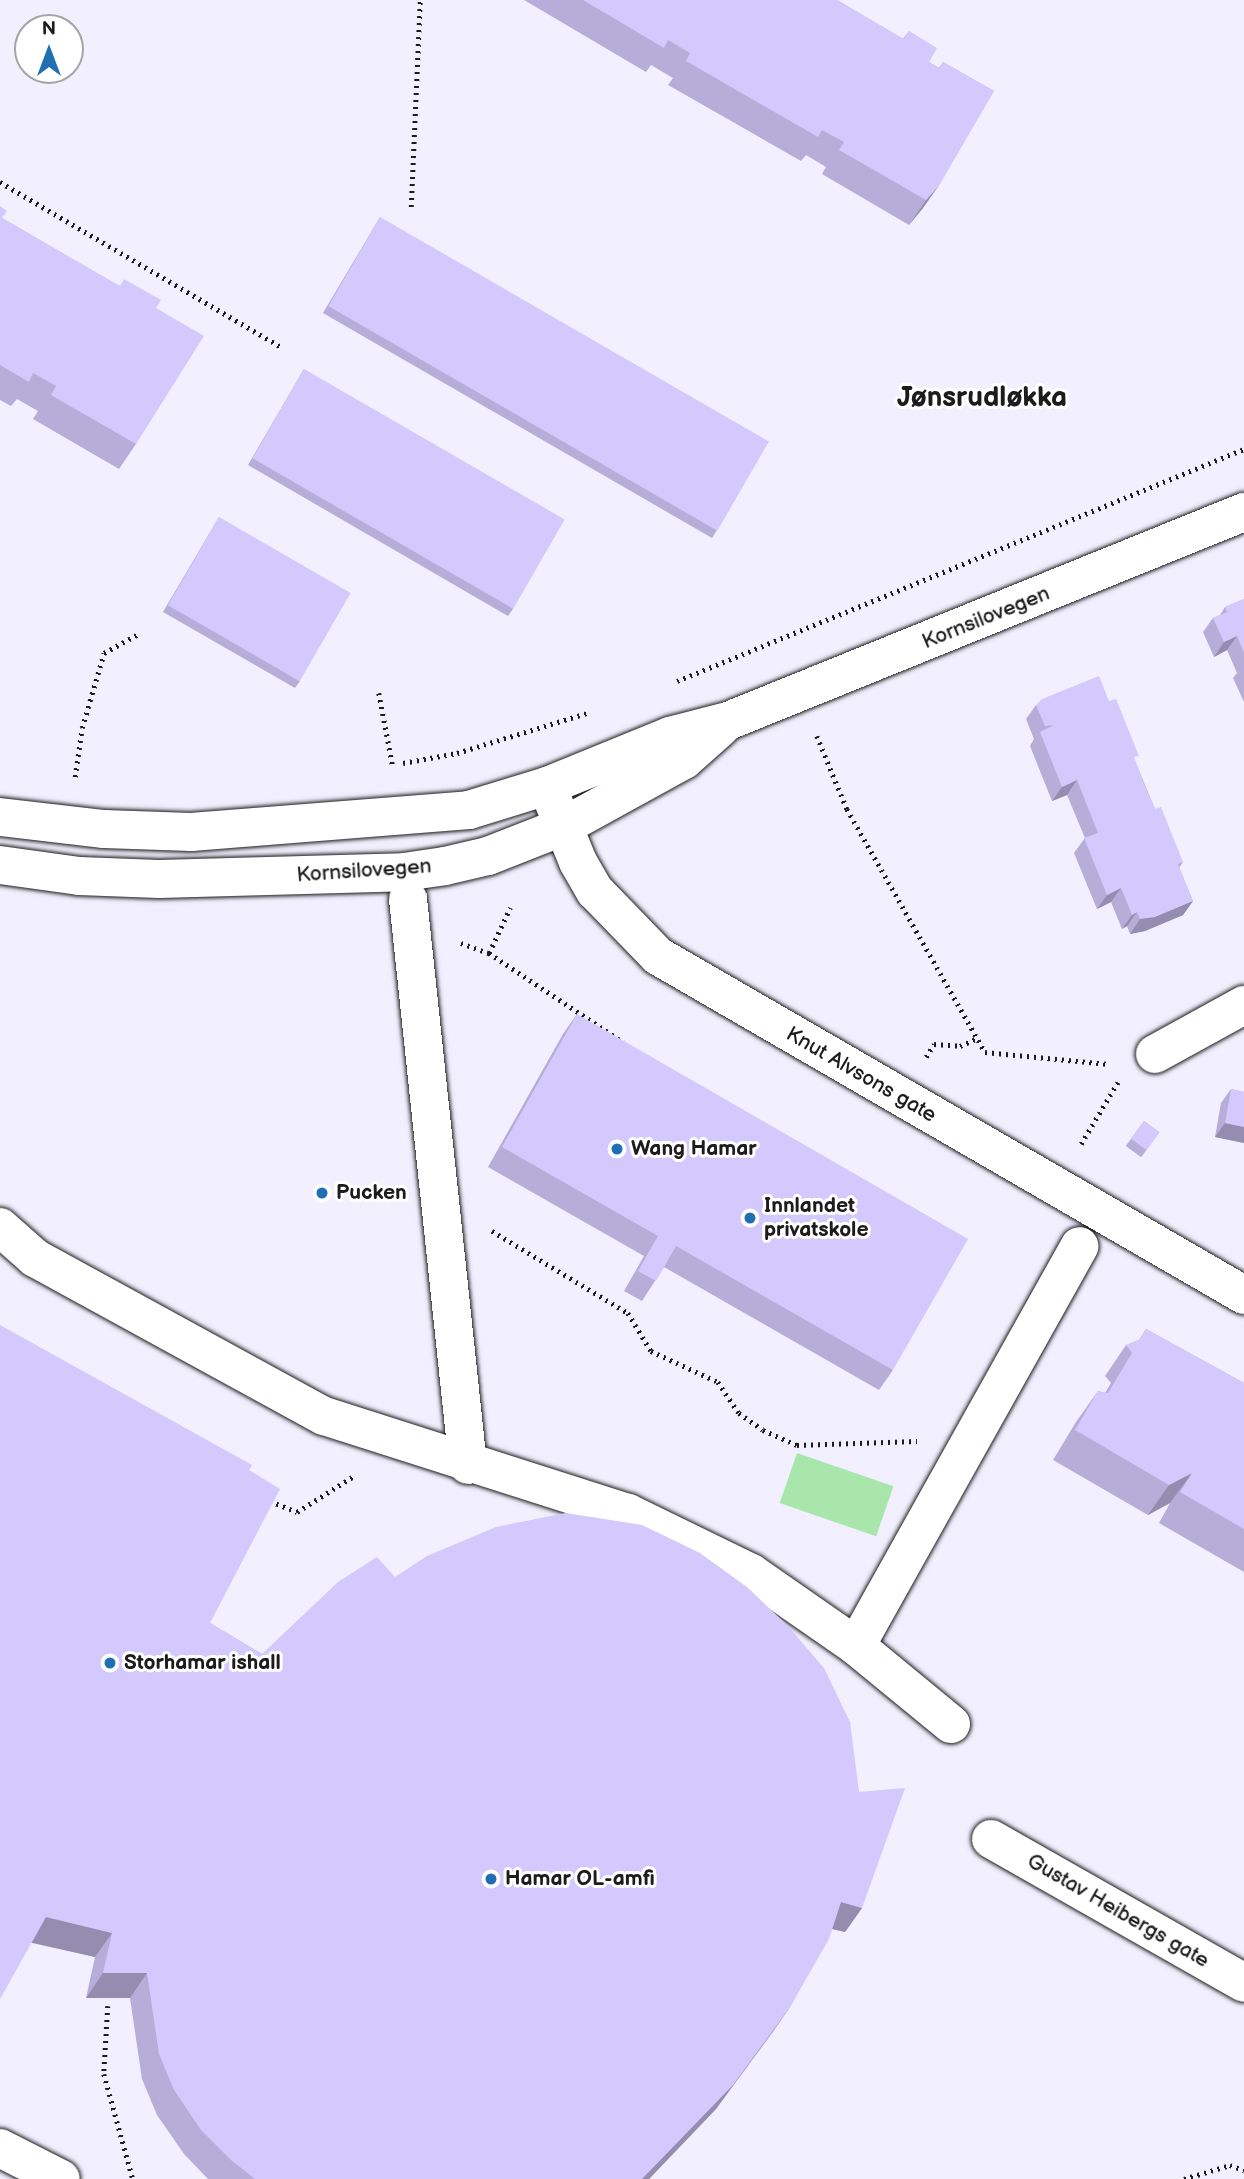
<!DOCTYPE html>
<html>
<head>
<meta charset="utf-8">
<style>
	body { margin:0 }
	#map { position:relative; width:1244px; height:2179px; overflow:hidden; background:#f2effe; font-family:"Balsamiq Sans",sans-serif }
	div>[style] { position:absolute }
	.green>* { inset:0; background:#a9e6ac; transform-origin:0 0 }
	.path>* { height:4.5px; margin-top:-2.25px; transform-origin:0; background:repeating-linear-gradient(90deg,#1c1c1c 0 2px,transparent 0 7px) }
	.roads { filter:drop-shadow(0 0 2px #1c1c1c) drop-shadow(0 0 2px #1c1c1c) }
	.minor>* { height:38px; margin:-19px; padding:0 19px; transform-origin:19px; border-radius:19px; background:#fff }
	.major>* { height:38px; margin:-19px; padding:0 19px; transform-origin:19px; border-radius:19px; background:#fff }
	.wall>* { inset:0; background:#b6add9; transform-origin:0 0 }
	.shaded-wall>* { inset:0; background:#948db0 }
	.building>* { inset:0; background:#d4c9fc; transform-origin:0 0 }
	.dots>* { width:19px; height:19px; translate:-50% -50%; box-sizing:border-box; border:4px solid #fff; border-radius:50% }
	span { translate:-50% -50%; white-space:nowrap; text-align:center; line-height:1.15; -webkit-text-stroke:6px #fff; paint-order:stroke }
	.street-label { font-size:21px; color:#1c1c1c }
	.poi-label { font-size:21px; color:#1c1c1c; font-weight:700 }
	.left { translate:0 -50%; text-align:left }
	.district-label { font-size:28px; color:#1c1c1c; font-weight:700 }
	.north { position:absolute; left:14px; top:14px; width:70px; height:70px; box-sizing:border-box; background:#fff; border:2px solid #a4a4a4; border-radius:50%; rotate:0deg; font-size:19px; font-weight:700; line-height:28px; text-align:center; color:#1c1c1c }
	.north::after { content:''; display:block; margin:auto; width:24px; height:32px; background:#1f6fb2; clip-path:polygon(50% 0,100% 100%,50% 72%,0 100%) }
</style>
</head>
<body>
<div id="map">
	<div class="green">
		<div style="left:797px;top:1453px;width:102px;height:53px;rotate:19deg"></div>
	</div>
	<div class="path">
		<div style="left:0;top:182px;width:328px;rotate:30.4deg"></div>
		<div style="left:411px;top:207px;width:207px;rotate:-87.5deg"></div>
		<div style="left:677px;top:681px;width:613px;rotate:-22.25deg"></div>
		<div style="left:379px;top:693px;width:75px;rotate:79.3deg"></div>
		<div style="left:817px;top:736px;width:79px;rotate:67.7deg"></div>
		<div style="left:847px;top:809px;width:279px;rotate:60.4deg"></div>
		<div style="left:985px;top:1052px;width:124px;rotate:5.6deg"></div>
		<div style="left:403px;top:763px;width:55px;rotate:-10.5deg"></div>
		<div style="left:457px;top:753px;width:139px;rotate:-17.1deg"></div>
		<div style="left:75px;top:777px;width:49px;rotate:-81.9deg"></div>
		<div style="left:82px;top:728px;width:78px;rotate:-73.7deg"></div>
		<div style="left:104px;top:653px;width:38px;rotate:-29deg"></div>
		<div style="left:461px;top:943px;width:30px;rotate:20deg"></div>
		<div style="left:489px;top:953px;width:161px;rotate:33.6deg"></div>
		<div style="left:489px;top:953px;width:50px;rotate:-65deg"></div>
		<div style="left:926px;top:1057px;width:15px;rotate:-58deg"></div>
		<div style="left:934px;top:1044px;width:26px;rotate:4deg"></div>
		<div style="left:960px;top:1046px;width:17px;rotate:-24deg"></div>
		<div style="left:1081px;top:1144px;width:72px;rotate:-59.2deg"></div>
		<div style="left:492px;top:1231px;width:159px;rotate:31.1deg"></div>
		<div style="left:628px;top:1313px;width:44px;rotate:58.8deg"></div>
		<div style="left:651px;top:1351px;width:74px;rotate:24.8deg"></div>
		<div style="left:718px;top:1382px;width:37px;rotate:56deg"></div>
		<div style="left:739px;top:1413px;width:29px;rotate:35deg"></div>
		<div style="left:763px;top:1430px;width:37px;rotate:24deg"></div>
		<div style="left:797px;top:1445px;width:120px;rotate:-1.9deg"></div>
		<div style="left:270px;top:1501px;width:29px;rotate:22deg"></div>
		<div style="left:297px;top:1512px;width:67px;rotate:-32.3deg"></div>
		<div style="left:108px;top:2006px;width:68px;rotate:93.4deg"></div>
		<div style="left:104px;top:2074px;width:109px;rotate:74.6deg"></div>
		<div style="left:1184px;top:2179px;width:48px;rotate:-16.9deg"></div>
		<div style="left:1230px;top:2165px;width:15px;rotate:20deg"></div>
	</div>
	<div class="roads">
		<div class="minor">
			<div style="left:408px;top:899px;width:569px;rotate:83.95deg"></div>
			<div style="left:1155px;top:1054px;width:102px;rotate:-28.8deg"></div>
			<div style="left:0;top:1227px;width:47px;rotate:41.5deg"></div>
			<div style="left:35px;top:1258px;width:329px;rotate:28.7deg"></div>
			<div style="left:324px;top:1416px;width:319px;rotate:17.7deg"></div>
			<div style="left:628px;top:1513px;width:137px;rotate:26deg"></div>
			<div style="left:751px;top:1573px;width:128px;rotate:34.8deg"></div>
			<div style="left:856px;top:1646px;width:123px;rotate:39.4deg"></div>
			<div style="left:856px;top:1646px;width:458px;rotate:-60.8deg"></div>
			<div style="left:991px;top:1839px;width:291px;rotate:29.6deg"></div>
			<div style="left:0;top:2148px;width:68px;rotate:26.9deg"></div>
		</div>
		<div class="major">
			<div style="left:547px;top:786px;width:82px;rotate:67.8deg"></div>
			<div style="left:578px;top:862px;width:34px;rotate:60deg"></div>
			<div style="left:595px;top:891px;width:91px;rotate:45.9deg"></div>
			<div style="left:658px;top:956px;width:677px;rotate:30.05deg"></div>
			<div style="left:0;top:817px;width:105px;rotate:6.6deg"></div>
			<div style="left:104px;top:829px;width:87px;rotate:2deg"></div>
			<div style="left:191px;top:832px;width:279px;rotate:-4.5deg"></div>
			<div style="left:469px;top:810px;width:82px;rotate:-17.1deg"></div>
			<div style="left:547px;top:786px;width:133px;rotate:-22.1deg"></div>
			<div style="left:670px;top:736px;width:60px;rotate:-14.5deg"></div>
			<div style="left:728px;top:721px;width:557px;rotate:-22.05deg"></div>
			<div style="left:0;top:865px;width:80px;rotate:7.9deg"></div>
			<div style="left:79px;top:876px;width:80px;rotate:2.1deg"></div>
			<div style="left:159px;top:879px;width:245px;rotate:-1.6deg"></div>
			<div style="left:404px;top:872px;width:41px;rotate:-8.3deg"></div>
			<div style="left:445px;top:866px;width:44px;rotate:-13.1deg"></div>
			<div style="left:488px;top:856px;width:79px;rotate:-21.4deg"></div>
			<div style="left:562px;top:827px;width:139px;rotate:-28.8deg"></div>
			<div style="left:684px;top:760px;width:50px;rotate:-41.7deg"></div>
		</div>
	</div>
	<div class="wall">
		<div style="clip-path:polygon(524px 0,837px 0,903px 39px,909px 31px,929px 62px,939px 68px,943px 62px,994px 91px,923px 208px,909px 225px,822px 174px,826px 167px,806px 155px,801px 161px,668px 85px,673px 78px,651px 65px,646px 72px)"></div>
		<div style="clip-path:polygon(0 206px,2px 218px,156px 308px,136px 444px,119px 469px,33px 419px,38px 411px,17px 399px,11px 406px,0 400px)"></div>
		<div style="clip-path:polygon(380px 217px,717px 530px,712px 538px,323px 313px)"></div>
		<div style="clip-path:polygon(304px 369px,513px 609px,508px 616px,248px 465px)"></div>
		<div style="clip-path:polygon(219px 517px,300px 681px,295px 688px,163px 612px)"></div>
		<div style="clip-path:polygon(1244px 599px,1244px 702px,1233px 678px,1237px 673px,1227px 650px,1214px 657px,1203px 632px,1213px 618px,1220px 615px,1225px 607px)"></div>
		<div style="clip-path:polygon(1036px 705px,1135px 761px,1155px 809px,1183px 862px,1179px 868px,1193px 901px,1183px 915px,1145px 931px,1130px 934px,1127px 926px,1122px 929px,1111px 902px,1097px 909px,1074px 853px,1085px 838px,1067px 795px,1052px 801px,1030px 746px,1034px 739px,1026px 719px)"></div>
		<div style="clip-path:polygon(577px 1014px,893px 1370px,879px 1390px,664px 1267px,642px 1301px,624px 1291px,644px 1256px,488px 1167px,563px 1034px)"></div>
		<div style="clip-path:polygon(1231px 1089px,1244px 1092px,1244px 1143px,1215px 1137px,1221px 1103px)"></div>
		<div style="left:1144px;top:1121px;width:19px;height:31px;rotate:36deg"></div>
		<div style="clip-path:polygon(1146px 1329px,1244px 1383px,1244px 1572px,1159px 1523px,1170px 1503px,1148px 1515px,1053px 1460px,1076px 1422px,1098px 1391px,1105px 1393px,1111px 1383px,1105px 1376px,1126px 1345px,1139px 1340px)"></div>
		<div style="clip-path:polygon(249px 1470px,210px 1623px,262px 1654px,395px 1577px,862px 1908px,845px 1932px,832px 1929px,790px 2007px,773px 2032px,716px 2109px,649px 2179px,208px 2179px,184px 2154px,157px 2115px,142px 2079px,130px 1998px,86px 1998px,95px 1957px,32px 1942px)"></div>
	</div>
	<div class="shaded-wall">
		<div style="clip-path:polygon(940px 184px,923px 208px,909px 225px,926px 200px)"></div>
		<div style="clip-path:polygon(1237px 636px,1227px 650px,1214px 657px,1224px 642px)"></div>
		<div style="clip-path:polygon(1077px 780px,1067px 795px,1052px 801px,1062px 787px)"></div>
		<div style="clip-path:polygon(1121px 888px,1111px 902px,1097px 909px,1107px 895px)"></div>
		<div style="clip-path:polygon(1193px 901px,1183px 915px,1145px 931px,1130px 934px,1140px 919px)"></div>
		<div style="clip-path:polygon(1137px 912px,1127px 926px,1122px 929px,1132px 915px)"></div>
		<div style="clip-path:polygon(1225px 1123px,1244px 1127px,1244px 1143px,1215px 1137px)"></div>
		<div style="clip-path:polygon(1192px 1473px,1170px 1503px,1148px 1515px,1169px 1485px)"></div>
		<div style="clip-path:polygon(841px 1902px,862px 1908px,845px 1932px,824px 1927px)"></div>
		<div style="clip-path:polygon(46px 1917px,112px 1933px,95px 1957px,28px 1942px)"></div>
		<div style="clip-path:polygon(103px 1973px,147px 1973px,130px 1998px,86px 1998px)"></div>
		<div style="clip-path:polygon(790px 2007px,716px 2109px,649px 2179px,642px 2179px)"></div>
	</div>
	<div class="building">
		<div style="clip-path:polygon(583px 0,837px 0,904px 39px,909px 31px,937px 48px,929px 62px,939px 69px,943px 62px,994px 91px,940px 184px,926px 200px,839px 150px,844px 142px,822px 130px,818px 137px,686px 61px,690px 53px,668px 40px,664px 48px)"></div>
		<div style="clip-path:polygon(0 206px,7px 211px,2px 218px,120px 286px,124px 279px,161px 300px,156px 308px,204px 336px,136px 444px,51px 395px,56px 386px,33px 373px,29px 382px,0 365px)"></div>
		<div style="left:380px;top:217px;width:449px;height:103px;rotate:30deg"></div>
		<div style="left:304px;top:369px;width:301px;height:103px;rotate:30deg"></div>
		<div style="left:219px;top:517px;width:152px;height:102px;rotate:30deg"></div>
		<div style="clip-path:polygon(1244px 599px,1244px 653px,1237px 636px,1224px 642px,1213px 618px,1227px 612px,1225px 607px)"></div>
		<div style="clip-path:polygon(1099px 676px,1109px 701px,1116px 699px,1139px 756px,1134px 757px,1144px 784px,1155px 809px,1161px 807px,1183px 862px,1178px 864px,1193px 901px,1155px 917px,1140px 919px,1137px 912px,1132px 915px,1121px 888px,1107px 895px,1084px 838px,1098px 833px,1077px 780px,1062px 787px,1040px 732px,1054px 725px,1045px 726px,1036px 705px,1042px 699px)"></div>
		<div style="clip-path:polygon(577px 1014px,968px 1239px,893px 1370px,676px 1246px,656px 1281px,638px 1271px,658px 1236px,502px 1147px)"></div>
		<div style="clip-path:polygon(1231px 1089px,1244px 1092px,1244px 1127px,1225px 1123px)"></div>
		<div style="left:1144px;top:1121px;width:19px;height:22px;rotate:36deg"></div>
		<div style="clip-path:polygon(0 1325px,252px 1465px,249px 1470px,280px 1489px,210px 1623px,262px 1654px,338px 1582px,377px 1557px,395px 1577px,427px 1556px,496px 1527px,566px 1513px,642px 1525px,700px 1553px,747px 1587px,787px 1625px,824px 1668px,850px 1722px,859px 1792px,905px 1788px,862px 1908px,841px 1902px,829px 1939px,790px 2007px,733px 2085px,642px 2179px,255px 2179px,231px 2160px,201px 2130px,174px 2090px,159px 2054px,147px 1973px,103px 1973px,112px 1933px,46px 1917px,0 1999px)"></div>
		<div style="clip-path:polygon(1146px 1329px,1244px 1383px,1244px 1529px,1180px 1492px,1192px 1473px,1169px 1485px,1075px 1430px,1098px 1391px,1108px 1393px,1132px 1353px,1126px 1345px,1140px 1339px)"></div>
	</div>
	<div class="dots">
		<div style="left:617px;top:1149px;background:#1f6fb2"></div>
		<div style="left:322px;top:1193px;background:#1f6fb2"></div>
		<div style="left:750px;top:1218px;background:#1f6fb2"></div>
		<div style="left:110px;top:1663px;background:#1f6fb2"></div>
		<div style="left:491px;top:1879px;background:#1f6fb2"></div>
	</div>
	<div class="street-label">
		<span style="left:986px;top:618px;rotate:-22deg">Kornsilovegen</span>
		<span style="left:364px;top:871px;rotate:-4deg">Kornsilovegen</span>
		<span style="left:861px;top:1075px;rotate:30deg">Knut Alvsons gate</span>
		<span style="left:1118px;top:1911px;rotate:30deg">Gustav Heibergs gate</span>
	</div>
	<div class="poi-label">
		<span class="left" style="left:631px;top:1149px">Wang Hamar</span>
		<span class="left" style="left:336px;top:1193px">Pucken</span>
		<span class="left" style="left:764px;top:1218px">Innlandet<br>privatskole</span>
		<span class="left" style="left:124px;top:1663px">Storhamar ishall</span>
		<span class="left" style="left:505px;top:1879px">Hamar OL-amfi</span>
	</div>
	<div class="district-label">
		<span style="left:982px;top:398px">Jønsrudløkka</span>
	</div>
	<div class="north">N</div>
</div>
</body>
</html>
